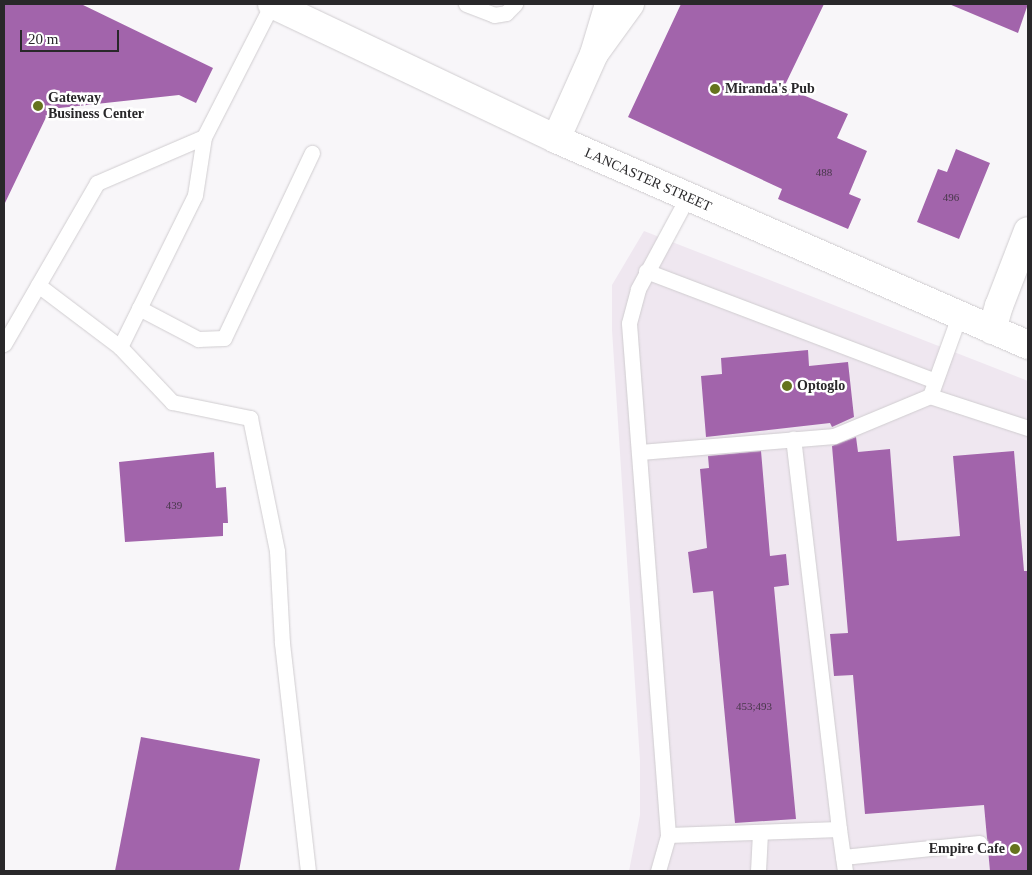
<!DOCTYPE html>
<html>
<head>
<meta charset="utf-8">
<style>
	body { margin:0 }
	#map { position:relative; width:1032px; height:875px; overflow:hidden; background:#f8f6f9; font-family:Georgia,serif }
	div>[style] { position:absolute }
	.built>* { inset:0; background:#efe7f0 }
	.building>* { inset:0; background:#a264ab }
	.roads { filter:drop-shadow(0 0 1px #d0cdd0) drop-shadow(0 0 1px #d0cdd0) }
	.lane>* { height:15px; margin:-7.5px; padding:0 7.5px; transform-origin:7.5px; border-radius:7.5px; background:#fff }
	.street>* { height:28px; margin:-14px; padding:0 14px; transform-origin:14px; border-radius:14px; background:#fff }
	.secondary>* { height:28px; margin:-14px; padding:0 14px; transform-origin:14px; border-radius:14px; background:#fff }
	.dots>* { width:14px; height:14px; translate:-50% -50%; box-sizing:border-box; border:2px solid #fff; border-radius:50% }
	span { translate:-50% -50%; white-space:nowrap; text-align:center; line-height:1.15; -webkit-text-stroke:5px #fff; paint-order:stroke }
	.number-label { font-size:11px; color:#47374a }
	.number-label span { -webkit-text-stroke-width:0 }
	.poi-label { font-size:14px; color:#29282a; font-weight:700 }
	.left { translate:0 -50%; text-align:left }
	.right { translate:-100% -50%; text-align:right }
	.street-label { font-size:14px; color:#29282a }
	.frame { position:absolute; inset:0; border:5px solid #29282a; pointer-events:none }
	.scale { position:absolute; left:20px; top:30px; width:99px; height:22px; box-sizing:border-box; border:2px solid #29282a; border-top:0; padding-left:6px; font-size:15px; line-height:18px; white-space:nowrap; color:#29282a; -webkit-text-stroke:4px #fff; paint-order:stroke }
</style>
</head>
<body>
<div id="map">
	<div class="built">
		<div style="clip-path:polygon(644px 231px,1028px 381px,1028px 871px,629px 871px,640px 815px,640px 761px,612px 330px,612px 285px)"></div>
	</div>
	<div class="building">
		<div style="clip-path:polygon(4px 4px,81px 4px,213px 68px,196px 103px,179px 95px,50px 109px,4px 205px)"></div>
		<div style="clip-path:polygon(681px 4px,824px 4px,784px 87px,848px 114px,837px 138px,867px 151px,849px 194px,861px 199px,848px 229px,778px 199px,782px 189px,628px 117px)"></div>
		<div style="clip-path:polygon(949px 4px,1028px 4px,1018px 33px)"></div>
		<div style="clip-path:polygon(956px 149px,990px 163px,959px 239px,917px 222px,938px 169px,947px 172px)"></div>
		<div style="clip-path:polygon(808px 350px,809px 366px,848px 362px,854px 417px,832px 427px,830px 423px,706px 437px,701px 376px,722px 374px,721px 358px)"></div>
		<div style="clip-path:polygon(856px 437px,858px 452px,890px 449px,897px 541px,960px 536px,953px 456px,1014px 451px,1024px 571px,1028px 571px,1028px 871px,990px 871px,984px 805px,865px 814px,853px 675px,834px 676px,830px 634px,848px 633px,832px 446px)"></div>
		<div style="clip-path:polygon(761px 451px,770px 556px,786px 554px,789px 585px,774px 587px,796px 819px,735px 823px,713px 591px,693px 593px,688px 552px,707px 548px,700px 469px,709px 468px,708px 456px)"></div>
		<div style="clip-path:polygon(214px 452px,216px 488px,226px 487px,228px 523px,223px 523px,223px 536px,125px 542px,119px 462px)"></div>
		<div style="clip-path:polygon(141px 737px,260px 759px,239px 871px,115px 871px)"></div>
	</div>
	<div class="roads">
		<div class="lane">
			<div style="left:466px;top:4px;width:30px;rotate:21deg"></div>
			<div style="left:494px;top:15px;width:12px;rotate:-9deg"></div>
			<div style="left:506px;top:13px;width:13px;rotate:-45deg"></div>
			<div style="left:646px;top:271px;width:309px;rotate:20.8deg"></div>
			<div style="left:38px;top:285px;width:103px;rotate:37.1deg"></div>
			<div style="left:120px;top:347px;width:169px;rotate:-63.7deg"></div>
			<div style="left:195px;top:195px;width:59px;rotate:-81.2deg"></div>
			<div style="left:204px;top:137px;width:149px;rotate:-62.9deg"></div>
			<div style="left:139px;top:308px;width:67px;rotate:27.7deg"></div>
			<div style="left:198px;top:339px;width:26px;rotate:-2deg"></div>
			<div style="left:224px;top:338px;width:205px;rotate:-64.6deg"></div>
			<div style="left:959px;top:316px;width:85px;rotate:109.9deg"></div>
			<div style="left:930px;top:396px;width:103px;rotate:18.1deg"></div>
			<div style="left:4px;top:344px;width:186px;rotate:-60deg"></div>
			<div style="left:97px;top:183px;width:116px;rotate:-23.3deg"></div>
			<div style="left:120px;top:347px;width:76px;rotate:46.6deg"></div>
			<div style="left:172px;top:402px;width:80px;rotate:11.6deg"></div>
			<div style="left:250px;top:418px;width:136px;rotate:78.5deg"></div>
			<div style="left:277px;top:551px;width:92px;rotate:86.9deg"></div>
			<div style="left:282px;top:643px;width:229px;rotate:83.5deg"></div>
			<div style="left:640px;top:452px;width:195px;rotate:-4.7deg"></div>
			<div style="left:834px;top:436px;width:104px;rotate:-22.6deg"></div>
			<div style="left:839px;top:829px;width:42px;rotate:81.9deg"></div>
			<div style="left:668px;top:835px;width:171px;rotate:-2deg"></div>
			<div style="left:839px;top:829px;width:393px;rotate:-96.7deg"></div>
			<div style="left:843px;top:857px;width:137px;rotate:-5.9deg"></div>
			<div style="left:658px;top:871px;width:37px;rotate:-74deg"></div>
			<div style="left:668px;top:835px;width:513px;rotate:-94.36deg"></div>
			<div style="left:629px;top:323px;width:35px;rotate:-75deg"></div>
			<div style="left:638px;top:289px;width:103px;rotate:-61.7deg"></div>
			<div style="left:758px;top:871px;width:39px;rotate:-87deg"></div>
		</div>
		<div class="street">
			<div style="left:596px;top:51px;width:58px;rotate:-54.1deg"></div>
			<div style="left:992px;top:330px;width:25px;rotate:-74deg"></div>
			<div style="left:999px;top:306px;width:80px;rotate:-68.9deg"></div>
		</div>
		<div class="secondary">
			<div style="left:272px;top:4px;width:314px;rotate:25.4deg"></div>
			<div style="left:556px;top:139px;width:515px;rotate:23.58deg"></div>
			<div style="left:556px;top:139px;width:93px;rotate:-65.9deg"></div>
			<div style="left:594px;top:54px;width:52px;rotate:-73.3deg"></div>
		</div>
	</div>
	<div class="dots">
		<div style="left:715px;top:89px;background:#65731e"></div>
		<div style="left:38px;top:106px;background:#65731e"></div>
		<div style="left:787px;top:386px;background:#65731e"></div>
		<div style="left:1015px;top:849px;background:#65731e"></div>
	</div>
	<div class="number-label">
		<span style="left:824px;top:172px">488</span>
		<span style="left:951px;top:197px">496</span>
		<span style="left:174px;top:505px">439</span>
		<span style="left:754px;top:706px">453;493</span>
	</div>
	<div class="poi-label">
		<span class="left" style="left:725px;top:89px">Miranda's Pub</span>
		<span class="left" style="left:48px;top:106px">Gateway<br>Business Center</span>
		<span class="left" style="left:797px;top:386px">Optoglo</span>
		<span class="right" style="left:1005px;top:849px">Empire Cafe</span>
	</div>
	<div class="street-label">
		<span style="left:648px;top:180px;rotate:24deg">LANCASTER STREET</span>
	</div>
	<div class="frame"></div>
	<div class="scale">20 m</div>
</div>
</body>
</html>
